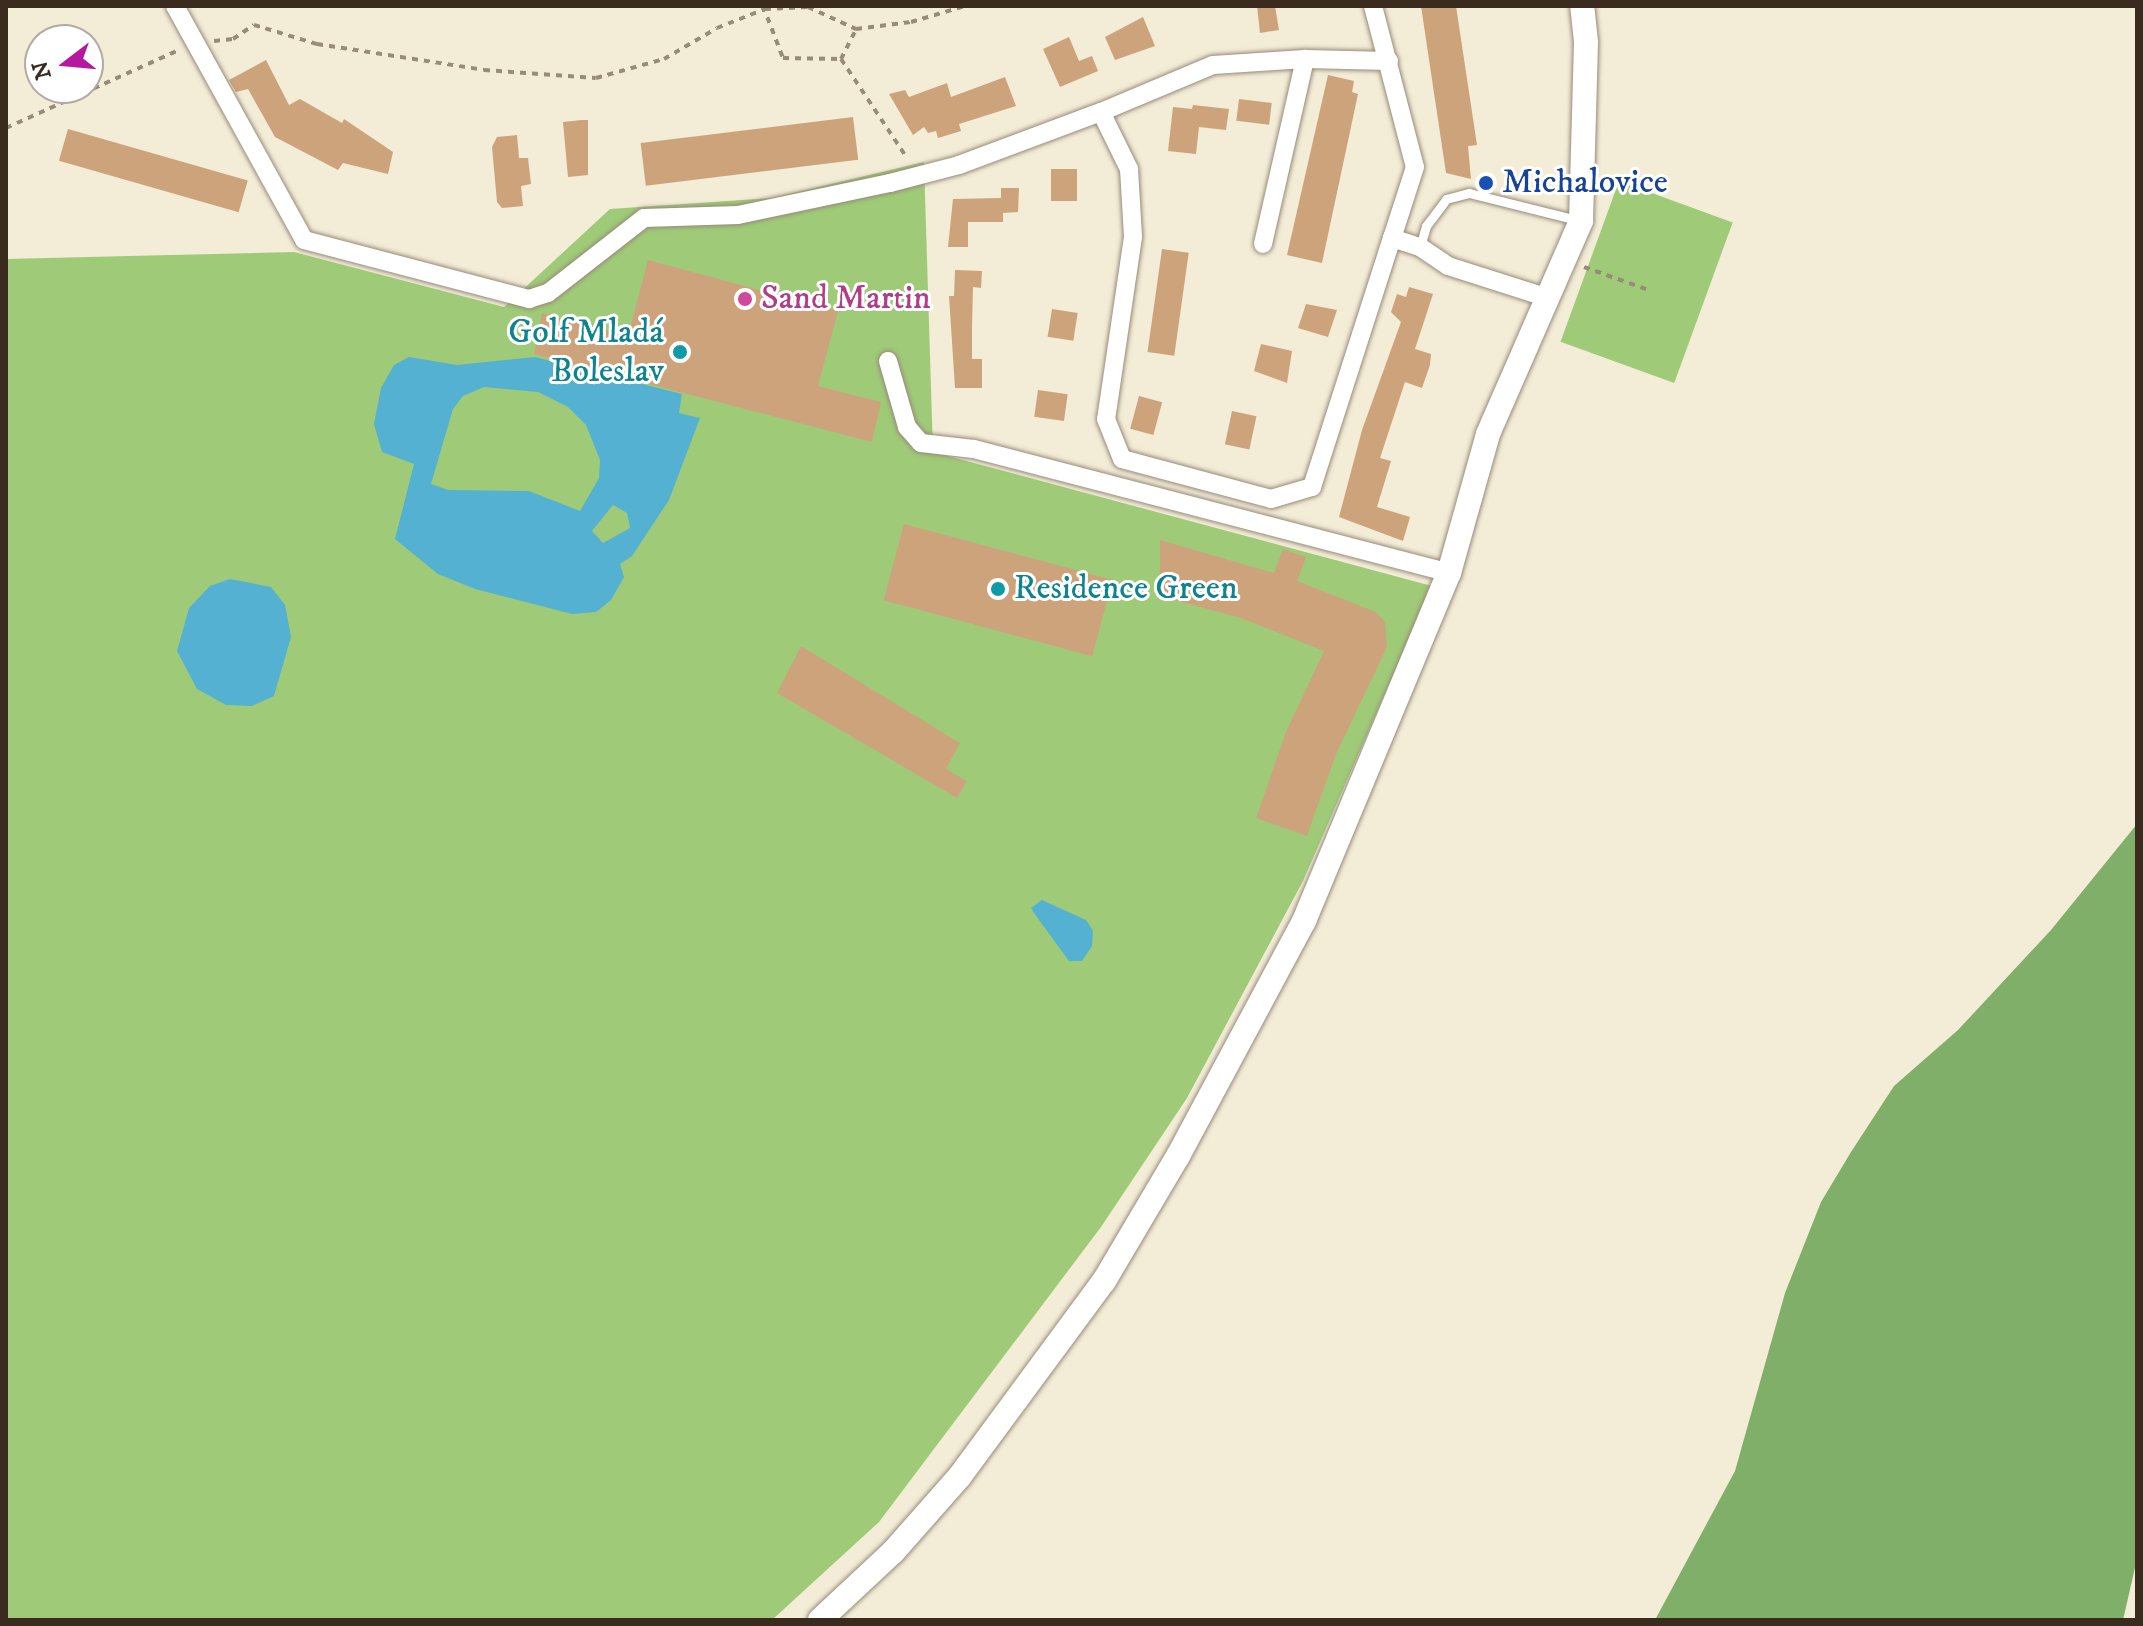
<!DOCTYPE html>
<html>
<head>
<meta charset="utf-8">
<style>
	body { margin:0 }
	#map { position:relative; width:2143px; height:1626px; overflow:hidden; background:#f3ecd7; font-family:"IM FELL DW Pica",serif }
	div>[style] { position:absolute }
	.green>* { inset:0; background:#9fcb78; transform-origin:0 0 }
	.forest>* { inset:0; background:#7faf68 }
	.water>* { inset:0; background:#54b1d2 }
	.building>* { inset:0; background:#cda37b; transform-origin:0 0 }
	.path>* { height:4px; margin-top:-2px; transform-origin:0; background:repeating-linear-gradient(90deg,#978b7a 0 6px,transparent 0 12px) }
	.roads { filter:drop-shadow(0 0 2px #978b7a) drop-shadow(0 0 2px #978b7a) }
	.service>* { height:9px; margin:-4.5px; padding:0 4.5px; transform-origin:4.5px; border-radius:4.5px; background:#fff }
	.minor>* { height:18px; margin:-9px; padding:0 9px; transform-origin:9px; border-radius:9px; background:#fff }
	.tertiary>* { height:24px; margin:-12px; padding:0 12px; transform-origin:12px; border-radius:12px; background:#fff }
	.dots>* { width:22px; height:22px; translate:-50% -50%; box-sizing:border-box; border:4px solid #fff; border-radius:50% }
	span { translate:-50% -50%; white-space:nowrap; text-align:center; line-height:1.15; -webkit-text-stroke:6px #fff; paint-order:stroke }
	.transit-label { font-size:34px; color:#164399 }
	.left { translate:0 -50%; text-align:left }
	.hotel-label { font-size:34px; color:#b23c85 }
	.culture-label { font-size:34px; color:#0d838f }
	.right { translate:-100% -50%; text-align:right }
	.frame { position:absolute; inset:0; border:8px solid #3b2a1e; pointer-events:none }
	.north { position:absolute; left:24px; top:24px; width:80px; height:80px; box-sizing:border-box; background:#fff; border:2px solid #b1aaa5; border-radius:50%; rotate:254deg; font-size:22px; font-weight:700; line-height:32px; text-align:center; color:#3b2a1e }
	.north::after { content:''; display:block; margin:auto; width:28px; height:36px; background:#b5179e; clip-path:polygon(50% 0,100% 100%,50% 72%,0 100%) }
</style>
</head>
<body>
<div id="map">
	<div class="green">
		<div style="clip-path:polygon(924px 162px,933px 452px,1432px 586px,1303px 881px,1187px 1098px,1101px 1227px,879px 1522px,772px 1620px,6px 1620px,6px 259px,294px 252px,504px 307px,610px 209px,772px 198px)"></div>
		<div style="left:1619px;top:181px;width:121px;height:171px;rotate:20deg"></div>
	</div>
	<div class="forest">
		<div style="clip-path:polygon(2137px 824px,2137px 1559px,2123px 1620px,1655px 1620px,1735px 1471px,1785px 1293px,1821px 1202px,1851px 1152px,1894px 1086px,1958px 1030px,2051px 930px)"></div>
	</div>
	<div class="water">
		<div style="clip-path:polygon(evenodd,409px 357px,457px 365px,535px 357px,682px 394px,679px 413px,700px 418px,669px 500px,632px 556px,620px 564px,624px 577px,611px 600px,596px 612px,572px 614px,475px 589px,438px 574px,395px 539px,414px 464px,382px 452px,374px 424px,381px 388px,394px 365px,409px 357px,484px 387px,538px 392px,568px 407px,586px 425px,600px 460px,599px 478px,580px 511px,529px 491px,448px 490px,431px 484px,453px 409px,463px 396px,484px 387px,409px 357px,613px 505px,627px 513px,630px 528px,603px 543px,592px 531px,613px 505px)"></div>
		<div style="clip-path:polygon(230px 579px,271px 587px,285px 605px,291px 637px,274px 696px,252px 706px,226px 705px,197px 689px,177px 651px,189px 608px,210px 586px)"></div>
		<div style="clip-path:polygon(1042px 900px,1086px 920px,1093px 931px,1092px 946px,1082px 961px,1069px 961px,1034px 913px,1031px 908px)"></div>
	</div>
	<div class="building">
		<div style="clip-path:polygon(1257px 6px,1275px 6px,1279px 30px,1260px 33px)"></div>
		<div style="clip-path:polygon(1421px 6px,1456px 6px,1477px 145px,1468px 146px,1471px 179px,1446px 173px)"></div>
		<div style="clip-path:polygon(1143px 17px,1155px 46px,1115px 60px,1105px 37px)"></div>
		<div style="clip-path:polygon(1069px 37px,1079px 61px,1092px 56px,1098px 71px,1060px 87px,1043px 49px)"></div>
		<div style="clip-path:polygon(266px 60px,289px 105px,300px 99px,342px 123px,344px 119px,393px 152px,388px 174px,343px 163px,338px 170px,275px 137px,248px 89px,236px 92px,229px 80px)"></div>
		<div style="clip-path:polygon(1328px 75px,1354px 81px,1352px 92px,1358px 94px,1322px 263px,1287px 255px)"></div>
		<div style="clip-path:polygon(1005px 77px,1016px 106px,959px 124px,961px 131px,938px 138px,936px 131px,928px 133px,924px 127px,913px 135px,889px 94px,905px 90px,909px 97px,947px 83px,951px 97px)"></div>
		<div style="left:1239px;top:99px;width:33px;height:22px;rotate:7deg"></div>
		<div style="clip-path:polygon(1193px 105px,1229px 109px,1226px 130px,1199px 127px,1196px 154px,1168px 151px,1173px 107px,1192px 109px)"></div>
		<div style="left:853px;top:117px;width:43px;height:214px;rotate:83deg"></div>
		<div style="clip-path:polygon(582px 120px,588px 120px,588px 175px,568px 177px,563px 122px)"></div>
		<div style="left:68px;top:129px;width:187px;height:33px;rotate:16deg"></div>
		<div style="clip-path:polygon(517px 135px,519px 158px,528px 158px,531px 184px,521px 186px,523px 206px,502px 208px,497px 202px,492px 147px,497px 137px)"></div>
		<div style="left:1051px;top:169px;width:26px;height:32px"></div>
		<div style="clip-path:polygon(1001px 188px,1019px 188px,1018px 212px,1003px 213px,1003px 222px,968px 222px,968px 247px,948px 247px,953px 199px,1001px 198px)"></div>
		<div style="left:1162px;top:249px;width:27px;height:104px;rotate:8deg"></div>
		<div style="clip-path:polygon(648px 260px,838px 311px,818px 386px,881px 402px,872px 442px,534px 354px,542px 313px,628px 336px)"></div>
		<div style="clip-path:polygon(955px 270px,982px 271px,981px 288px,973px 287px,972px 328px,972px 359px,982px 359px,982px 388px,955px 388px,949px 296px,954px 296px)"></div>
		<div style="clip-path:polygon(1409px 287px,1433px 294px,1415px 349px,1431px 354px,1430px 365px,1422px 388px,1405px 382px,1380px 458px,1391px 461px,1377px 507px,1410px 517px,1403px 541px,1339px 517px,1362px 430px,1401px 322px,1391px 312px,1397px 294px,1406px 297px)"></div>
		<div style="clip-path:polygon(1306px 304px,1337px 310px,1328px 337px,1298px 328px)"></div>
		<div style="left:1052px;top:309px;width:26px;height:28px;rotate:9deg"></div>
		<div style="clip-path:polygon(1261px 344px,1292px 351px,1287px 383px,1254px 371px)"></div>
		<div style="left:1038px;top:390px;width:30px;height:27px;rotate:8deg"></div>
		<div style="left:1139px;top:396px;width:24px;height:34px;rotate:15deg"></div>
		<div style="left:1232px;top:411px;width:25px;height:34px;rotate:12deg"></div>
		<div style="left:904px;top:524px;width:216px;height:79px;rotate:15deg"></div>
		<div style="clip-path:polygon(1160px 540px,1274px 573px,1283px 549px,1306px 557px,1297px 581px,1376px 612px,1385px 622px,1387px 647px,1336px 754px,1307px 836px,1256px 818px,1286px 732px,1324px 651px,1241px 618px,1160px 596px)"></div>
		<div style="clip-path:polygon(801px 646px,960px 743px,946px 769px,967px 781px,957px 798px,777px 693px)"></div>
	</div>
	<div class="path">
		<div style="left:763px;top:6px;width:56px;rotate:69deg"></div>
		<div style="left:783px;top:58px;width:58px;rotate:1deg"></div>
		<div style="left:841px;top:59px;width:119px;rotate:56.3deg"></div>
		<div style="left:214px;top:41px;width:19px;rotate:-6deg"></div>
		<div style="left:233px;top:39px;width:25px;rotate:-34deg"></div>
		<div style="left:254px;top:25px;width:66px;rotate:16.8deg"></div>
		<div style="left:317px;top:44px;width:169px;rotate:8.8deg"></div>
		<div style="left:484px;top:70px;width:112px;rotate:4.1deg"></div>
		<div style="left:596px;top:78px;width:71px;rotate:-15.6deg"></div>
		<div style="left:664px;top:59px;width:61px;rotate:-30.3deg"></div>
		<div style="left:717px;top:28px;width:52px;rotate:-21.6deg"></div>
		<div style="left:765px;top:9px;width:43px;rotate:-2.7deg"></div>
		<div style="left:808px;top:7px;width:53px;rotate:24.6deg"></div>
		<div style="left:856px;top:29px;width:55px;rotate:-7.3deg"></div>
		<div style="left:911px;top:22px;width:56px;rotate:-16.5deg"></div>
		<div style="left:841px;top:59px;width:34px;rotate:-63deg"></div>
		<div style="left:6px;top:128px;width:190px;rotate:-24.3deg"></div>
		<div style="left:1584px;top:267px;width:66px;rotate:19.5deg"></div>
	</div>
	<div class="roads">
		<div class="service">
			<div style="left:1420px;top:247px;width:22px;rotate:-74deg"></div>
			<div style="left:1426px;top:226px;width:34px;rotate:-53deg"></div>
			<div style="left:1446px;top:199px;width:24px;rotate:-15deg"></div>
			<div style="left:1469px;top:193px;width:115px;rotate:14deg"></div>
		</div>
		<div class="minor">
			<div style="left:175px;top:6px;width:267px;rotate:61.1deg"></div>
			<div style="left:304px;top:240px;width:233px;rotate:14.7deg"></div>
			<div style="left:529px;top:299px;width:20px;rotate:-18deg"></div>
			<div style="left:548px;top:293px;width:122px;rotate:-38deg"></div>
			<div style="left:644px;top:218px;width:94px;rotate:-1.8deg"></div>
			<div style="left:738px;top:215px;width:155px;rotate:-11.9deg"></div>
			<div style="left:890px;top:183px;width:71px;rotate:-14.6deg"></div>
			<div style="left:959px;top:165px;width:152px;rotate:-20.5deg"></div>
			<div style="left:1101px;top:112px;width:64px;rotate:63.8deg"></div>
			<div style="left:1129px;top:169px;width:68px;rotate:86.6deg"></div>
			<div style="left:1133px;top:237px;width:184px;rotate:98.4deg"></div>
			<div style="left:1106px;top:419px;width:43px;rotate:68.2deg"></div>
			<div style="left:1122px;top:459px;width:154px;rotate:15deg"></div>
			<div style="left:1271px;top:499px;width:43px;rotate:-16.3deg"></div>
			<div style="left:1312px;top:487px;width:262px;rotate:-72.2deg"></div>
			<div style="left:1392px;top:238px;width:29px;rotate:18deg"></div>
			<div style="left:1420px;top:247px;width:34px;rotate:34deg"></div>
			<div style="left:1448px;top:266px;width:105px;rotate:17.7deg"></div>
			<div style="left:1373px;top:6px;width:166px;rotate:75.4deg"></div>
			<div style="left:1415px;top:167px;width:75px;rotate:107.9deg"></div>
			<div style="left:1101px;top:112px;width:121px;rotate:-22.8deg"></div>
			<div style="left:1213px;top:65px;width:92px;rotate:-3.7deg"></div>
			<div style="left:1305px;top:59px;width:84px;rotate:1.4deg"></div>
			<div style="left:1263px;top:244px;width:190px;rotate:-77.2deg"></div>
			<div style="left:888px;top:361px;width:69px;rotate:73.9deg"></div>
			<div style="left:907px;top:427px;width:21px;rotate:49deg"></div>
			<div style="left:921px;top:443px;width:53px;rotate:6.5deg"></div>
			<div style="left:974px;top:449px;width:491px;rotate:14.6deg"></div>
		</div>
		<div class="tertiary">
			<div style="left:820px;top:1620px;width:100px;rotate:-43deg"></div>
			<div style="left:893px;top:1552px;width:101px;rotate:-48.6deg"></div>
			<div style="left:960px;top:1476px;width:242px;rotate:-53.6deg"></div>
			<div style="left:1104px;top:1281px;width:145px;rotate:-59.4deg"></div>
			<div style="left:1178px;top:1156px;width:267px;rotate:-61.8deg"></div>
			<div style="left:1304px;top:921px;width:377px;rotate:-67.4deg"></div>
			<div style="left:1449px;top:573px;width:144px;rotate:-74.3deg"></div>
			<div style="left:1488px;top:434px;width:232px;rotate:-66.4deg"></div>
			<div style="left:1581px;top:221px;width:179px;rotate:-88.4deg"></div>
			<div style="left:1586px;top:42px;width:36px;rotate:-96deg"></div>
		</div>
	</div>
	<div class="dots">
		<div style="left:1486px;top:183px;background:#1a4fb4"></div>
		<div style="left:745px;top:299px;background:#d1479c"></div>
		<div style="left:680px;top:352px;background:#0f9aa8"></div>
		<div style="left:998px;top:589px;background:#0f9aa8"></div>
	</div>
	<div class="transit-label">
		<span class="left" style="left:1502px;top:183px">Michalovice</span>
	</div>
	<div class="hotel-label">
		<span class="left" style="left:761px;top:299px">Sand Martin</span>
	</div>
	<div class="culture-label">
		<span class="right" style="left:664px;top:352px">Golf Mladá<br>Boleslav</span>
		<span class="left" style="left:1014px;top:589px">Residence Green</span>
	</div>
	<div class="frame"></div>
	<div class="north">N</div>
</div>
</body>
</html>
